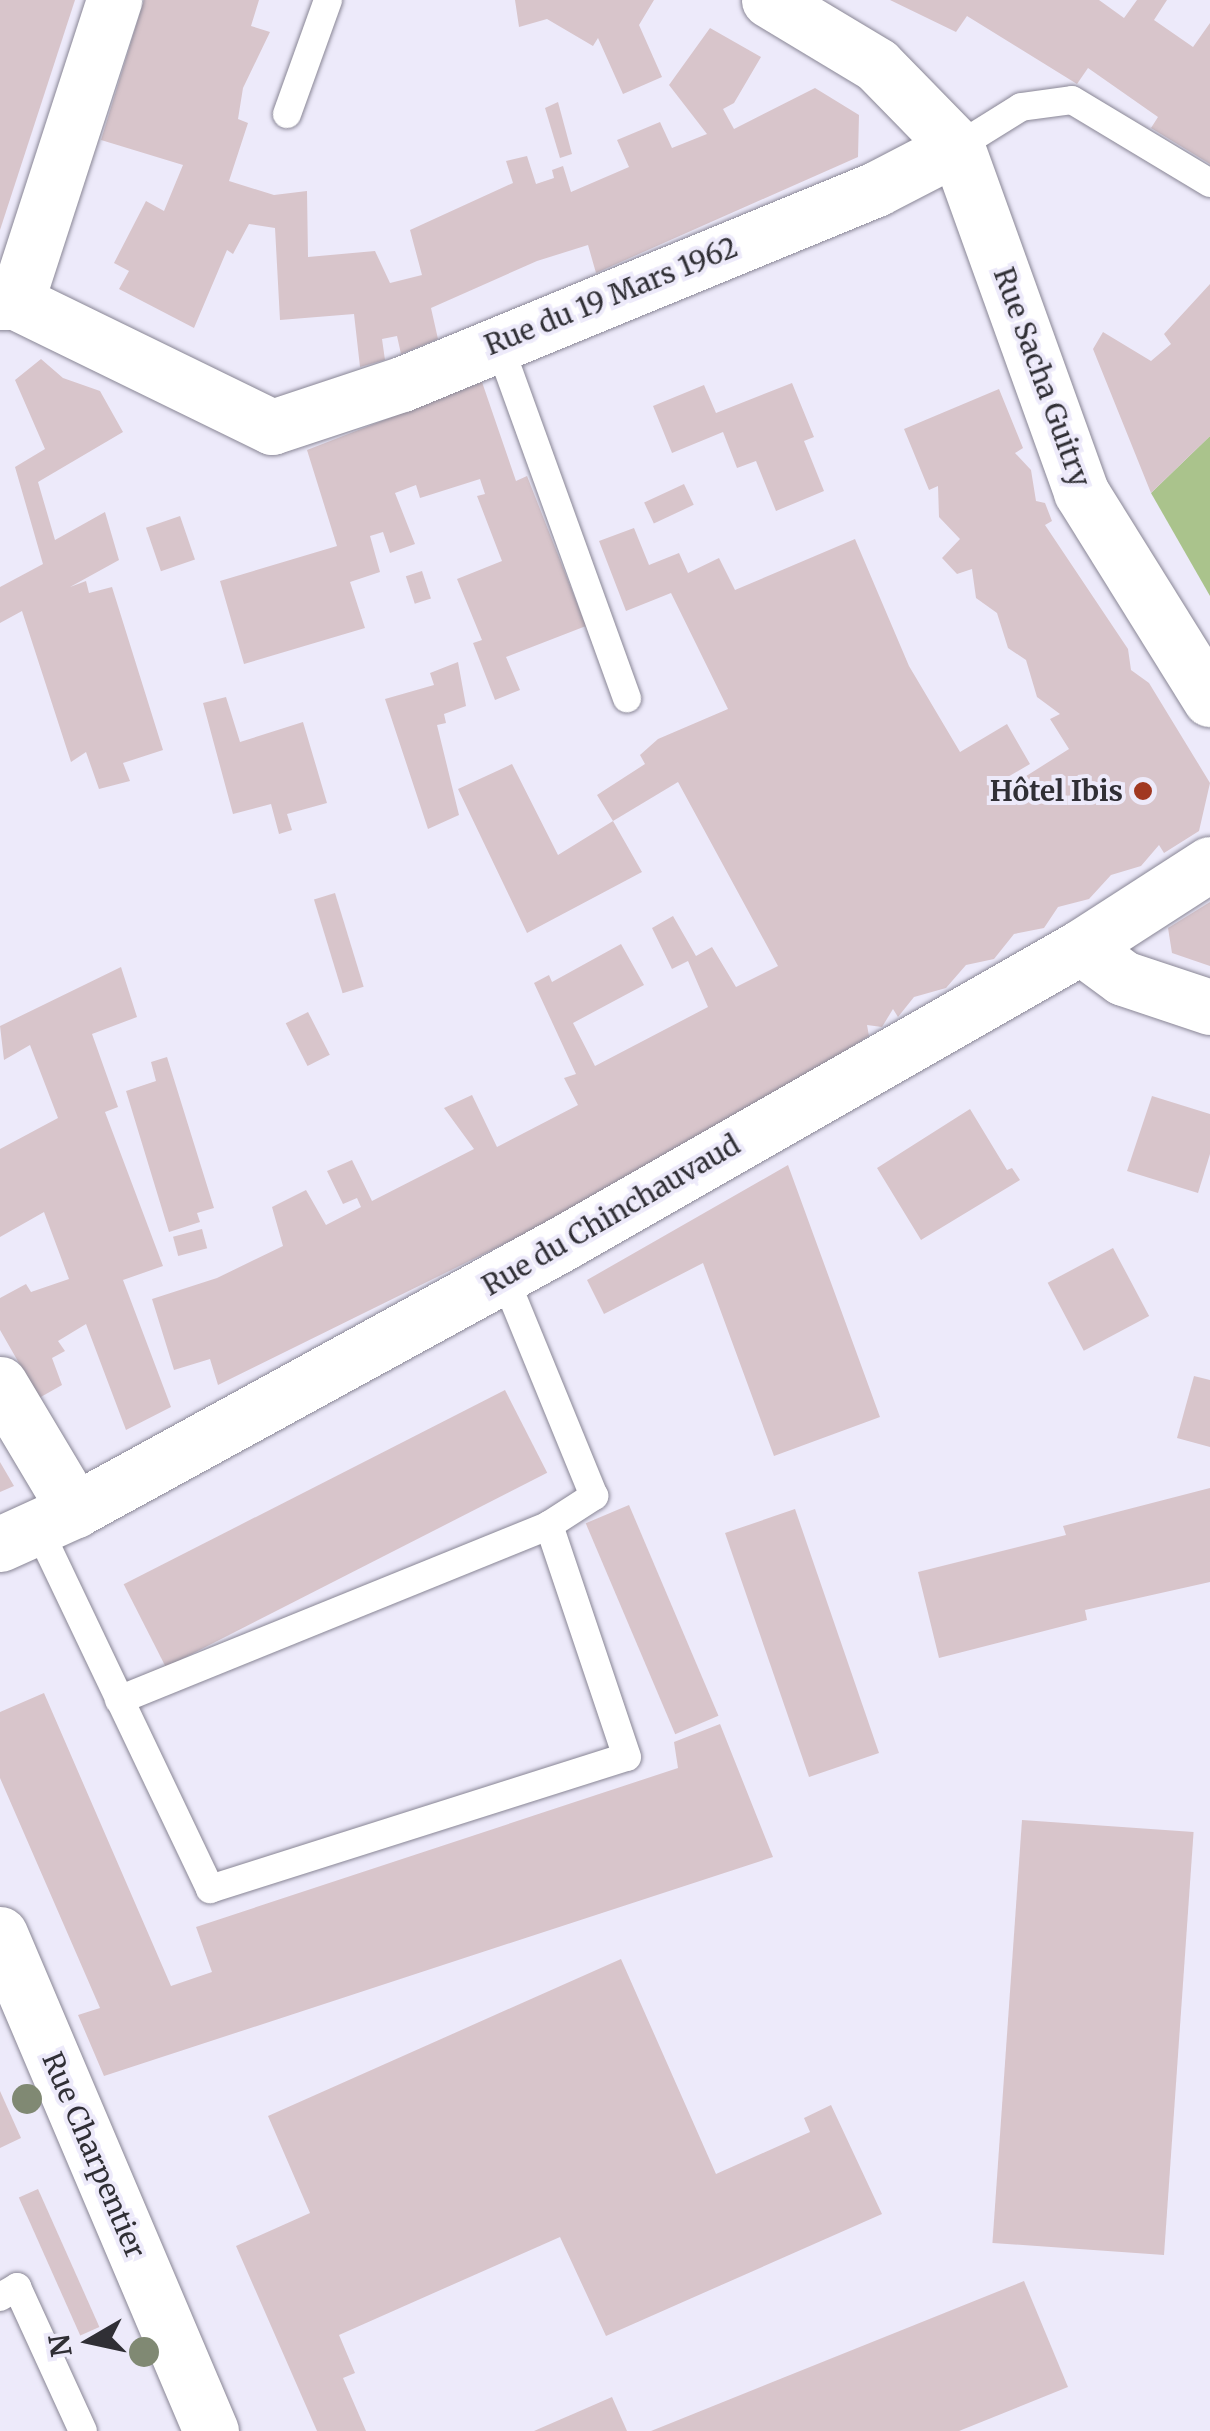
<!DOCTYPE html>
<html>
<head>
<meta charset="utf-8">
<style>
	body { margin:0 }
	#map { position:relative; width:1210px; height:2431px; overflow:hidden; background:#edeafa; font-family:Merriweather,serif }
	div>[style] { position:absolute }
	.green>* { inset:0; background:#aac38c }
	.building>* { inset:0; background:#d8c5cb; transform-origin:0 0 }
	.roads { filter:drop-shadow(0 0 2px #898695) drop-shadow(0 0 2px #898695) }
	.service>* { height:28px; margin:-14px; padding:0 14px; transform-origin:14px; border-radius:14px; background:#fff }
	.minor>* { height:55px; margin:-27.5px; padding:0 27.5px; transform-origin:27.5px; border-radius:27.5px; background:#fff }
	.trees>* { width:30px; height:30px; margin:-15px; border-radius:50%; background:#808973 }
	.dots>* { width:28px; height:28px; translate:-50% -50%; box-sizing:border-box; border:5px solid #edeafa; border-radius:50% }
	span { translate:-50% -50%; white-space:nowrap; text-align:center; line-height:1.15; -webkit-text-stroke:8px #edeafa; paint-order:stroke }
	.street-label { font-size:28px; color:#302f35 }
	.poi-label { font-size:28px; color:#302f35; font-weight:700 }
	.right { translate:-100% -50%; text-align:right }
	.north { position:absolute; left:40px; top:2291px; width:100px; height:100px; -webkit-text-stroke:8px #edeafa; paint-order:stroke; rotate:261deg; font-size:28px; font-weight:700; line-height:40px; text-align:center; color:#302f35 }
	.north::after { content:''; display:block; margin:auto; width:35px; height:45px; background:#302f35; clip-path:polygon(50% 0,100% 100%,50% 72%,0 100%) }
</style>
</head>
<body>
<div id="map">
	<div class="green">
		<div style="clip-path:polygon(1210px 436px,1210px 596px,1151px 493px)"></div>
	</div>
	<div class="building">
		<div style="clip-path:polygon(0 0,75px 0,0 230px)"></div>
		<div style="clip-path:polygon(144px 0,259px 0,251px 26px,270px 32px,243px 88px,238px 119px,248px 123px,229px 181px,274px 195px,307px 191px,308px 257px,375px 251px,390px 283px,422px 275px,410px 230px,513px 183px,506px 161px,527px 156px,536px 184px,554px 178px,552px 170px,563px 166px,571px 192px,629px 167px,617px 140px,660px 122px,672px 148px,707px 134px,669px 85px,710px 28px,761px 57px,734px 103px,723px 109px,734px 129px,815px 88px,859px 115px,858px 157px,596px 273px,588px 245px,537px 261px,431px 308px,438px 339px,401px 354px,397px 336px,382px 339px,385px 360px,360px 367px,354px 314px,280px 320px,275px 228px,249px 224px,233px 254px,227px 250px,194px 328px,119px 289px,129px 271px,114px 263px,146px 201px,164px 211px,183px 165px,101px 140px)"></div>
		<div style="clip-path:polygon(515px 0,654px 0,639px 25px,662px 77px,623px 94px,598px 38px,593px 46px,547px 19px,519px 27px)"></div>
		<div style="clip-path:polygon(890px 0,1099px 0,1124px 18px,1137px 0,1167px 0,1154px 20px,1193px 47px,1210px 23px,1210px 164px,1151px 128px,1158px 117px,1088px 68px,1077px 84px,967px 16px,956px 32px)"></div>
		<div style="clip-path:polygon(558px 102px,572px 154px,560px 158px,545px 108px)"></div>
		<div style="clip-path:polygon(1210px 284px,1210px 436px,1151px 493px,1093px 349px,1103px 332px,1151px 361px,1171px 344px,1164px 334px)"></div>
		<div style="clip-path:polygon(41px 359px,63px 378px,100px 391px,123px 432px,38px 482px,55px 540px,105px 512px,119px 560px,70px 587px,86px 581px,89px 593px,112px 587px,163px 750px,123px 763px,130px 781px,99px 789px,86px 752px,71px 762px,22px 611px,0 623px,0 587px,43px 564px,15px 467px,45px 449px,15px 380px)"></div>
		<div style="clip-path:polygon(482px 382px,516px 481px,527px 476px,586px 626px,506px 657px,520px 690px,495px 700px,473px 643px,482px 640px,457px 579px,502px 561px,477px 496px,485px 494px,480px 479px,420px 498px,416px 485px,395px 493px,415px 544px,390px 553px,383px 532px,370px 536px,380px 572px,350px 582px,365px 628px,244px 664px,220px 581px,337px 546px,307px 450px)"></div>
		<div style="clip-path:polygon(792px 383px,814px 437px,804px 441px,824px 491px,776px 511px,756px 461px,737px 468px,723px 432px,672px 453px,653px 406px,704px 385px,716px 413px)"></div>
		<div style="clip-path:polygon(999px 389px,1023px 448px,1015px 453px,1031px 470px,1036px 501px,1045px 503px,1052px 521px,1045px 525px,1128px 649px,1131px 670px,1149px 683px,1210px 783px,1199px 831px,1164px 853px,1159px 845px,1141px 866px,1111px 875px,1089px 899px,1058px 907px,1044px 928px,1014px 934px,994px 959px,966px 965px,946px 988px,914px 997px,898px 1017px,893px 1009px,882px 1027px,867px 1025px,869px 1036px,652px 1171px,218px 1385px,210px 1359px,174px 1370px,152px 1299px,217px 1278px,283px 1246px,272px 1207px,306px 1190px,326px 1225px,361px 1207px,357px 1198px,343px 1204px,327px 1171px,352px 1160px,372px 1201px,474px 1149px,444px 1108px,472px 1095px,497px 1147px,578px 1105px,564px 1078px,576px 1074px,534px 983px,549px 975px,552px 982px,621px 944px,644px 985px,573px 1023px,595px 1066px,708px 1007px,688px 961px,672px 969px,652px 928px,673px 916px,696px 956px,712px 947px,736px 987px,778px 966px,678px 782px,613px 821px,597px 795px,645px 764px,640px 755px,658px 739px,728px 709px,671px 593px,626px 611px,599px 541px,634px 528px,649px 565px,679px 553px,688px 573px,719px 558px,735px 590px,855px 539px,909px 666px,960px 752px,1007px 724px,1030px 764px,999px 782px,1004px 790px,1069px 749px,1050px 719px,1060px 714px,1037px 697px,1026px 660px,1008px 648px,997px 613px,976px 598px,972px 569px,957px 574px,942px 558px,960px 539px,939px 517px,938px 486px,929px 490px,904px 429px)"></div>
		<div style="left:684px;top:484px;width:23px;height:44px;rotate:65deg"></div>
		<div style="left:180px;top:516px;width:46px;height:36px;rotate:71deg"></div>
		<div style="left:422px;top:571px;width:29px;height:17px;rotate:72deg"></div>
		<div style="clip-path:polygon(458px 662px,466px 706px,444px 714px,446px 723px,437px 725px,459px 815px,428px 829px,385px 699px,434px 685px,430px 673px)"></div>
		<div style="clip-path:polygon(226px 697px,240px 742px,303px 722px,327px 803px,287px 814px,292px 830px,279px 834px,271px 804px,233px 814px,203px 703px)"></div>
		<div style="clip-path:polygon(512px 764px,558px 855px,613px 821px,642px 872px,527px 933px,458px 789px)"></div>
		<div style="left:335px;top:893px;width:98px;height:22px;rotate:73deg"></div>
		<div style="clip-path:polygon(1210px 902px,1210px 966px,1172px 953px,1168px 928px)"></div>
		<div style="clip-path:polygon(121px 967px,137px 1017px,92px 1034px,118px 1107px,105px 1112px,163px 1266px,123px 1280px,171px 1407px,126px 1430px,86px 1324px,58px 1341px,65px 1351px,52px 1358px,62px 1385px,39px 1398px,0 1330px,0 1298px,26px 1284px,31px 1292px,69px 1279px,44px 1212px,0 1237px,0 1149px,58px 1118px,30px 1045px,4px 1060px,0 1026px)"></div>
		<div style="left:308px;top:1012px;width:48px;height:25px;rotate:63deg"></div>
		<div style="clip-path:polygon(167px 1057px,214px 1208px,197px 1213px,200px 1222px,169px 1232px,126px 1091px,156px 1081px,151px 1062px)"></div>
		<div style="clip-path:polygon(1152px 1096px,1210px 1114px,1210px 1154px,1198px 1193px,1127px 1171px)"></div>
		<div style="clip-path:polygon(970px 1109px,1007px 1170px,1012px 1168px,1020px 1180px,921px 1240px,877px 1168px)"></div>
		<div style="clip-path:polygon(788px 1165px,880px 1417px,774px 1456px,703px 1263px,604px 1314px,587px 1280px)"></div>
		<div style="left:202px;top:1229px;width:20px;height:30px;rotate:75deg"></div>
		<div style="left:1113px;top:1248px;width:77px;height:74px;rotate:62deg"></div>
		<div style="clip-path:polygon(1194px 1376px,1210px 1380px,1210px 1447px,1177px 1438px)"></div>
		<div style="left:505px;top:1390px;width:93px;height:428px;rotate:63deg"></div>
		<div style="clip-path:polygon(0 1462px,14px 1486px,0 1492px)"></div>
		<div style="clip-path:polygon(1210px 1488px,1210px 1582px,1085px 1610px,1087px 1620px,939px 1658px,918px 1572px,1066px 1535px,1063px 1526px)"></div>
		<div style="left:629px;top:1505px;width:229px;height:47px;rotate:67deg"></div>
		<div style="left:795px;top:1509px;width:258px;height:74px;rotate:71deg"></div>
		<div style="clip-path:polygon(44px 1693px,171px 1986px,212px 1972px,196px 1927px,678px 1768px,674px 1742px,720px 1724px,773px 1857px,104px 2076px,78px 2015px,100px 2008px,0 1778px,0 1712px)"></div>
		<div style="left:1022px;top:1820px;width:172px;height:424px;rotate:4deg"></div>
		<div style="clip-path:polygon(621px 1959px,716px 2174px,810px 2132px,804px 2118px,831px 2105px,882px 2214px,606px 2336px,560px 2237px,339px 2335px,355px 2373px,343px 2378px,366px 2431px,317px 2431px,236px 2246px,310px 2213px,268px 2116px)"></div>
		<div style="clip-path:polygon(0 2091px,21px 2138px,0 2148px)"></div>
		<div style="left:38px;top:2189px;width:151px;height:21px;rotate:66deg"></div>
		<div style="clip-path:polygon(1024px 2281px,1068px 2387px,959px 2431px,651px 2431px)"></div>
		<div style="clip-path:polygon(612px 2397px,627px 2431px,534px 2431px)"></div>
	</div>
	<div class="roads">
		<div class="service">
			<div style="left:287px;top:114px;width:121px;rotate:-70.2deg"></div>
			<div style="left:957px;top:147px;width:75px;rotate:-32deg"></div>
			<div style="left:1021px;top:107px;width:51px;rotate:-7.8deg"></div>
			<div style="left:1072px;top:100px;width:161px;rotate:31deg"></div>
			<div style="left:498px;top:342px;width:379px;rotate:70.1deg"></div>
			<div style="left:38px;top:1528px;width:400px;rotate:64.5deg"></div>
			<div style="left:210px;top:1889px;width:437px;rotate:-17.6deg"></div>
			<div style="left:627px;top:1757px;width:245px;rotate:-108.6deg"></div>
			<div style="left:549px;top:1525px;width:54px;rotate:-32.8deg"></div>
			<div style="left:594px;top:1496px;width:237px;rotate:-112.3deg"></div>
			<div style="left:119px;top:1700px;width:464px;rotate:-22.1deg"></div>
			<div style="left:0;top:2297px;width:20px;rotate:-30deg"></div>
			<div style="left:17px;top:2287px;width:158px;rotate:65.4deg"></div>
		</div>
		<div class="minor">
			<div style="left:769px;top:0;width:126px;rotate:31deg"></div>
			<div style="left:877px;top:65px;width:115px;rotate:45.7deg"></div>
			<div style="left:957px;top:147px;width:367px;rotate:70.2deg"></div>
			<div style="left:1081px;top:492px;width:244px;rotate:58.1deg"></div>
			<div style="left:0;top:302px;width:16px"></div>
			<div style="left:16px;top:302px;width:285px;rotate:26deg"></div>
			<div style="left:272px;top:427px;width:137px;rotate:-18.3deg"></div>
			<div style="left:402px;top:384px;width:513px;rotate:-22.36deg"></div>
			<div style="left:876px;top:189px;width:91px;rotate:-27.4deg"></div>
			<div style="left:16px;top:302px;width:318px;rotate:-72deg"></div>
			<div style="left:1081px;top:947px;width:52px;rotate:36.4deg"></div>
			<div style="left:1123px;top:978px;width:92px;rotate:18.4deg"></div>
			<div style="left:0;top:1384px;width:147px;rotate:59.2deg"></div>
			<div style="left:0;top:1544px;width:82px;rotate:-24.4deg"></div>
			<div style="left:75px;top:1510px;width:556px;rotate:-28.68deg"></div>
			<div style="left:563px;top:1243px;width:597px;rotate:-29.74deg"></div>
			<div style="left:1081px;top:947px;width:153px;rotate:-32.8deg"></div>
			<div style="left:0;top:1934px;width:540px;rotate:67deg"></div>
		</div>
	</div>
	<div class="trees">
		<div style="left:27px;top:2099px"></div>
		<div style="left:144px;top:2352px"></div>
	</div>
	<div class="dots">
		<div style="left:1143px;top:791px;background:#a13821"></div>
	</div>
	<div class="street-label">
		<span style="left:611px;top:296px;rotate:-22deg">Rue du 19 Mars 1962</span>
		<span style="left:1042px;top:377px;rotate:70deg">Rue Sacha Guitry</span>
		<span style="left:611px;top:1215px;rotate:-30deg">Rue du Chinchauvaud</span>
		<span style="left:94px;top:2155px;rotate:67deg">Rue Charpentier</span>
	</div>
	<div class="poi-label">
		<span class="right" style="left:1123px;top:791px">Hôtel Ibis</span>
	</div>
	<div class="north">N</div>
</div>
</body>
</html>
